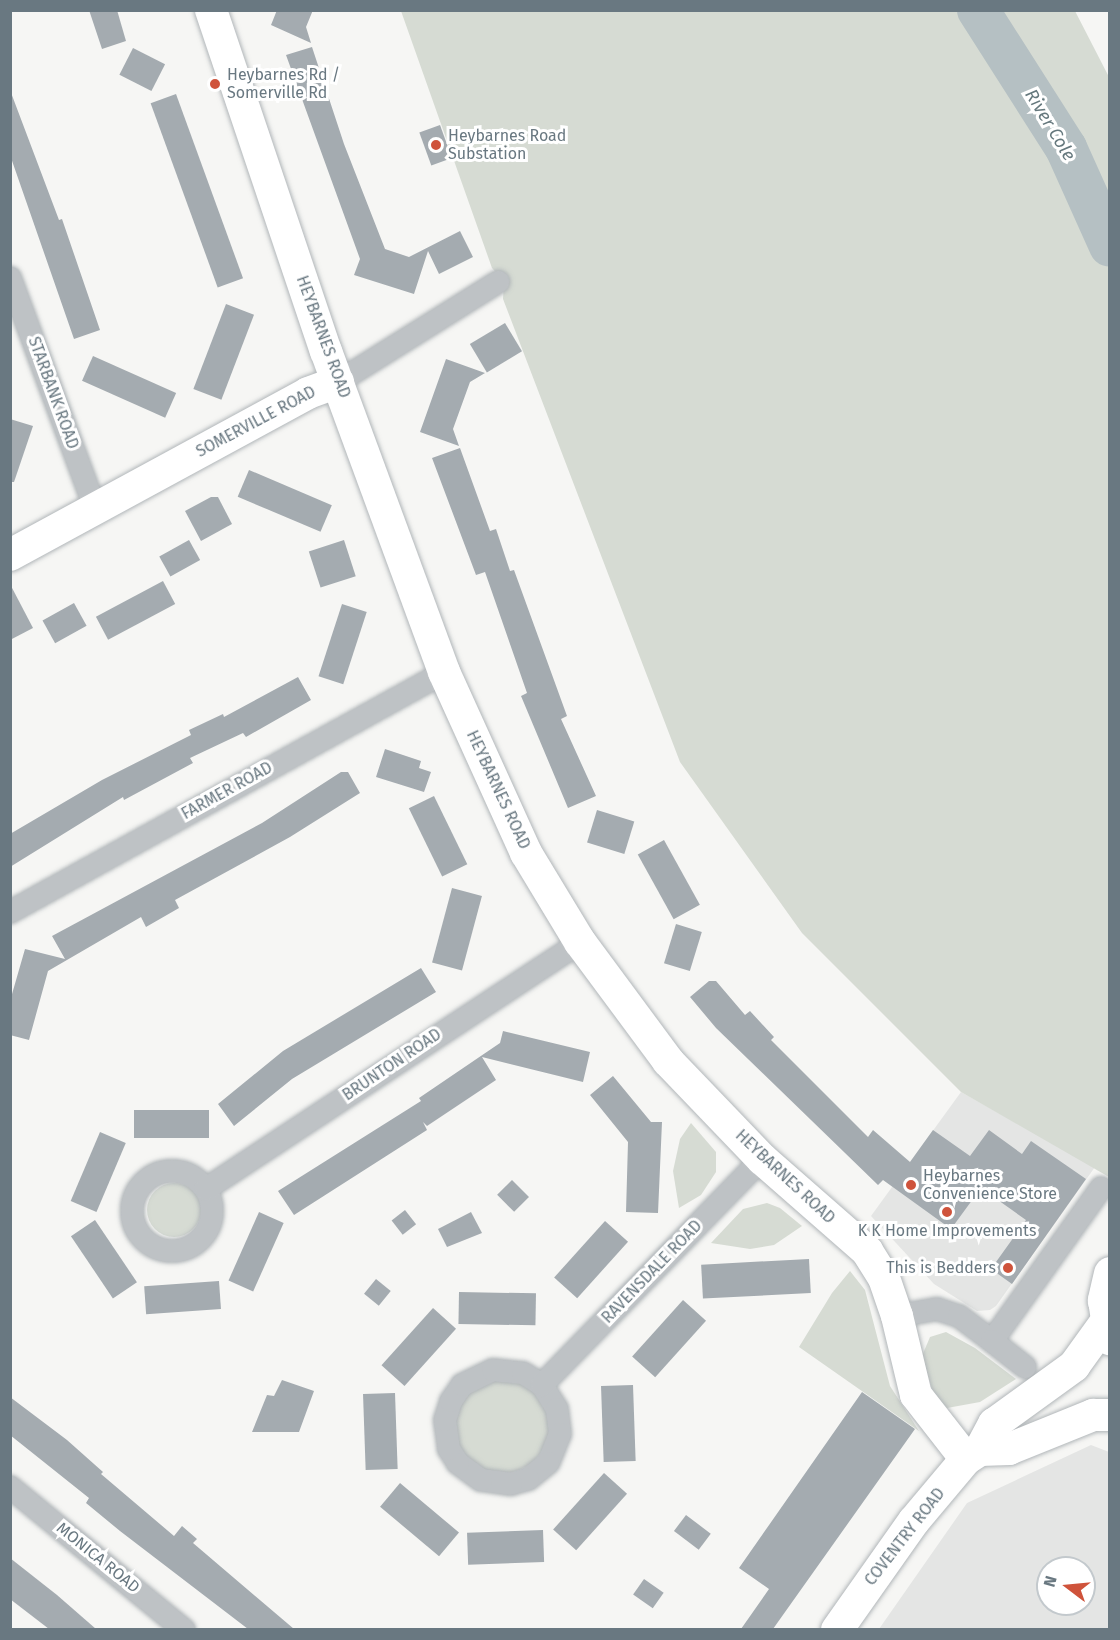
<!DOCTYPE html>
<html>
<head>
<meta charset="utf-8">
<style>
	body { margin:0 }
	#map { position:relative; width:1120px; height:1640px; overflow:hidden; background:#f6f6f4; font-family:"Fira Sans",sans-serif }
	div>[style] { position:absolute }
	.built>* { inset:0; background:#e4e5e4 }
	.green>* { inset:0; background:#d6dbd3 }
	.round { border-radius:50% }
	.river>* { height:42px; margin:-21px; padding:0 21px; transform-origin:21px; border-radius:21px; background:#b5c0c3 }
	.building>* { inset:0; background:#a4abb0; transform-origin:0 0 }
	.roads { filter:drop-shadow(0 0 2px #b1b6b9) drop-shadow(0 0 2px #b1b6b9) }
	.street>* { height:22px; margin:-11px; padding:0 11px; transform-origin:11px; border-radius:11px; background:#bec2c5 }
	.street>.ring { margin:-11px; padding:0; box-sizing:content-box; background:none; border:22px solid #bec2c5; border-radius:50% }
	.secondary>* { height:32px; margin:-16px; padding:0 16px; transform-origin:16px; border-radius:16px; background:#fff }
	.highway>* { height:33px; margin:-16.5px; padding:0 16.5px; transform-origin:16.5px; border-radius:16.5px; background:#fff }
	.dots>* { width:16px; height:16px; translate:-50% -50%; box-sizing:border-box; border:3px solid #fff; border-radius:50% }
	span { translate:-50% -50%; white-space:nowrap; text-align:center; line-height:1.15; -webkit-text-stroke:6px #fff; paint-order:stroke }
	.poi-label { font-size:16px; color:#697881 }
	.left { translate:0 -50%; text-align:left }
	.right { translate:-100% -50%; text-align:right }
	.street-label { font-size:16px; color:#697881 }
	.water-label { font-size:18px; color:#65787d; font-style:italic }
	.frame { position:absolute; inset:0; border:12px solid #697881; pointer-events:none }
	.north { position:absolute; left:1036px; top:1556px; width:60px; height:60px; box-sizing:border-box; background:#fff; border:2px solid #c3c9cd; border-radius:50%; rotate:286deg; font-size:16px; font-weight:700; line-height:24px; text-align:center; color:#697881 }
	.north::after { content:''; display:block; margin:auto; width:21px; height:27px; background:#cf533b; clip-path:polygon(50% 0,100% 100%,50% 72%,0 100%) }
</style>
</head>
<body>
<div id="map">
	<div class="built">
		<div style="clip-path:polygon(961px 1092px,1095px 1167px,996px 1306px,990px 1310px,977px 1311px,934px 1284px,871px 1216px)"></div>
		<div style="clip-path:polygon(evenodd,1091px 1445px,1109px 1452px,1109px 1629px,879px 1629px,967px 1503px,1091px 1445px,1048px 1568px,1084px 1568px,1084px 1604px,1048px 1604px,1048px 1568px)"></div>
	</div>
	<div class="green">
		<div style="clip-path:polygon(401px 11px,1075px 11px,1110px 79px,1109px 1177px,961px 1092px,802px 933px,680px 762px,503px 299px,504px 281px,492px 268px)"></div>
		<div style="clip-path:polygon(691px 1123px,716px 1152px,716px 1172px,701px 1195px,679px 1208px,673px 1171px,680px 1139px)"></div>
		<div class="round" style="left:147px;top:1183px;width:54px;height:54px"></div>
		<div style="clip-path:polygon(767px 1203px,780px 1208px,802px 1226px,774px 1245px,750px 1249px,711px 1243px,743px 1209px)"></div>
		<div style="clip-path:polygon(850px 1271px,865px 1290px,890px 1386px,919px 1431px,799px 1347px,832px 1293px)"></div>
		<div style="clip-path:polygon(946px 1332px,975px 1348px,1016px 1379px,980px 1402px,947px 1408px,934px 1396px,922px 1356px,930px 1337px)"></div>
		<div class="round" style="left:455px;top:1379px;width:94px;height:94px"></div>
	</div>
	<div class="river">
		<div style="left:978px;top:10px;width:164px;rotate:57.5deg"></div>
		<div style="left:1066px;top:148px;width:107px;rotate:65.8deg"></div>
	</div>
	<div class="building">
		<div style="clip-path:polygon(89px 10px,117px 10px,126px 41px,102px 49px)"></div>
		<div style="clip-path:polygon(277px 10px,313px 10px,306px 27px,311px 43px,271px 25px)"></div>
		<div style="clip-path:polygon(312px 47px,344px 144px,385px 249px,409px 257px,460px 231px,473px 257px,439px 274px,428px 251px,414px 294px,354px 275px,360px 259px,286px 55px)"></div>
		<div style="left:133px;top:48px;width:36px;height:30px;rotate:27deg"></div>
		<div style="clip-path:polygon(10px 90px,59px 220px,62px 219px,100px 330px,74px 339px,10px 155px)"></div>
		<div style="left:176px;top:94px;width:196px;height:27px;rotate:70deg"></div>
		<div style="left:440px;top:125px;width:35px;height:22px;rotate:70deg"></div>
		<div style="left:226px;top:304px;width:30px;height:91px;rotate:21deg"></div>
		<div style="left:505px;top:323px;width:33px;height:41px;rotate:59deg"></div>
		<div style="left:93px;top:356px;width:91px;height:27px;rotate:24deg"></div>
		<div style="clip-path:polygon(446px 359px,485px 373px,470px 382px,453px 429px,459px 446px,420px 432px)"></div>
		<div style="clip-path:polygon(10px 419px,33px 426px,14px 482px,10px 482px)"></div>
		<div style="clip-path:polygon(460px 448px,490px 531px,496px 529px,510px 571px,514px 570px,567px 716px,561px 719px,596px 796px,568px 808px,521px 696px,527px 693px,485px 572px,476px 575px,432px 458px)"></div>
		<div style="left:249px;top:470px;width:90px;height:29px;rotate:23deg"></div>
		<div style="clip-path:polygon(211px 497px,218px 497px,232px 524px,201px 541px,185px 511px)"></div>
		<div style="left:189px;top:540px;width:23px;height:34px;rotate:61deg"></div>
		<div style="left:344px;top:540px;width:38px;height:37px;rotate:72deg"></div>
		<div style="left:163px;top:581px;width:26px;height:76px;rotate:62deg"></div>
		<div style="clip-path:polygon(10px 584px,33px 628px,10px 640px)"></div>
		<div style="left:74px;top:603px;width:26px;height:36px;rotate:61deg"></div>
		<div style="left:342px;top:604px;width:26px;height:76px;rotate:18deg"></div>
		<div style="clip-path:polygon(298px 677px,311px 700px,246px 737px,243px 733px,190px 758px,193px 763px,124px 800px,123px 797px,10px 867px,10px 834px,102px 780px,191px 735px,189px 730px,223px 714px,224px 717px)"></div>
		<div style="clip-path:polygon(385px 749px,421px 761px,419px 768px,431px 772px,424px 792px,376px 777px)"></div>
		<div style="clip-path:polygon(341px 772px,348px 772px,360px 793px,290px 837px,175px 900px,179px 908px,146px 927px,141px 917px,48px 971px,29px 1040px,10px 1035px,10px 1001px,25px 949px,65px 959px,52px 936px,262px 823px)"></div>
		<div style="left:434px;top:796px;width:76px;height:28px;rotate:64deg"></div>
		<div style="left:597px;top:810px;width:39px;height:34px;rotate:17deg"></div>
		<div style="left:664px;top:840px;width:74px;height:30px;rotate:61deg"></div>
		<div style="left:452px;top:888px;width:31px;height:77px;rotate:15deg"></div>
		<div style="left:676px;top:924px;width:27px;height:41px;rotate:17deg"></div>
		<div style="clip-path:polygon(421px 968px,436px 992px,292px 1079px,234px 1126px,218px 1104px,283px 1051px)"></div>
		<div style="clip-path:polygon(709px 981px,716px 981px,745px 1015px,750px 1011px,774px 1037px,771px 1040px,868px 1137px,873px 1130px,910px 1162px,933px 1130px,970px 1156px,989px 1130px,1022px 1154px,1031px 1141px,1086px 1179px,1012px 1284px,991px 1269px,1026px 1220px,981px 1188px,951px 1229px,883px 1180px,878px 1185px,716px 1028px,690px 997px)"></div>
		<div style="clip-path:polygon(503px 1031px,590px 1052px,583px 1082px,482px 1057px,496px 1080px,427px 1126px,423px 1122px,427px 1130px,294px 1215px,278px 1191px,421px 1101px,419px 1098px,500px 1043px)"></div>
		<div style="clip-path:polygon(613px 1076px,651px 1122px,662px 1122px,658px 1213px,626px 1212px,628px 1142px,590px 1095px)"></div>
		<div style="left:209px;top:1110px;width:28px;height:75px;rotate:90deg"></div>
		<div style="left:100px;top:1132px;width:28px;height:75px;rotate:23deg"></div>
		<div style="left:512px;top:1180px;width:24px;height:21px;rotate:45deg"></div>
		<div style="left:405px;top:1210px;width:18px;height:17px;rotate:52deg"></div>
		<div style="left:259px;top:1212px;width:27px;height:75px;rotate:24deg"></div>
		<div style="clip-path:polygon(471px 1212px,482px 1233px,447px 1247px,438px 1229px)"></div>
		<div style="left:95px;top:1220px;width:75px;height:29px;rotate:56deg"></div>
		<div style="left:605px;top:1221px;width:31px;height:76px;rotate:42deg"></div>
		<div style="left:809px;top:1259px;width:34px;height:108px;rotate:87deg"></div>
		<div style="left:376px;top:1279px;width:19px;height:19px;rotate:39deg"></div>
		<div style="left:219px;top:1281px;width:28px;height:75px;rotate:86deg"></div>
		<div style="left:459px;top:1292px;width:77px;height:32px;rotate:1deg"></div>
		<div style="left:683px;top:1300px;width:31px;height:76px;rotate:42deg"></div>
		<div style="left:433px;top:1308px;width:31px;height:77px;rotate:42deg"></div>
		<div style="clip-path:polygon(282px 1380px,314px 1391px,299px 1432px,252px 1432px,267px 1395px,274px 1396px)"></div>
		<div style="left:633px;top:1385px;width:76px;height:32px;rotate:88deg"></div>
		<div style="clip-path:polygon(862px 1392px,915px 1429px,773px 1629px,741px 1629px,769px 1589px,739px 1568px)"></div>
		<div style="left:395px;top:1393px;width:76px;height:32px;rotate:88deg"></div>
		<div style="clip-path:polygon(10px 1397px,67px 1440px,103px 1472px,101px 1474px,174px 1536px,182px 1526px,197px 1539px,193px 1543px,294px 1629px,248px 1629px,120px 1531px,86px 1503px,89px 1498px,10px 1435px)"></div>
		<div style="left:604px;top:1473px;width:31px;height:76px;rotate:42deg"></div>
		<div style="left:400px;top:1483px;width:77px;height:31px;rotate:40deg"></div>
		<div style="left:686px;top:1515px;width:31px;height:20px;rotate:37deg"></div>
		<div style="left:543px;top:1530px;width:32px;height:76px;rotate:88deg"></div>
		<div style="clip-path:polygon(10px 1558px,57px 1595px,96px 1629px,49px 1629px,10px 1599px)"></div>
		<div style="left:644px;top:1579px;width:24px;height:19px;rotate:35deg"></div>
	</div>
	<div class="roads">
		<div class="street">
			<div style="left:10px;top:278px;width:245px;rotate:69.7deg"></div>
			<div style="left:338px;top:382px;width:189px;rotate:-32deg"></div>
			<div style="left:10px;top:912px;width:496px;rotate:-28.9deg"></div>
			<div class="ring" style="left:132px;top:1171px;width:58px;height:58px"></div>
			<div style="left:206px;top:1189px;width:448px;rotate:-33.4deg"></div>
			<div style="left:897px;top:1316px;width:41px;rotate:-9.9deg"></div>
			<div style="left:937px;top:1309px;width:23px;rotate:18deg"></div>
			<div style="left:959px;top:1316px;width:41px;rotate:37.1deg"></div>
			<div style="left:992px;top:1341px;width:188px;rotate:-54.5deg"></div>
			<div style="left:992px;top:1341px;width:42px;rotate:38.2deg"></div>
			<div style="left:542px;top:1385px;width:28px;rotate:58deg"></div>
			<div style="left:557px;top:1409px;width:25px;rotate:83deg"></div>
			<div style="left:560px;top:1434px;width:31px;rotate:112deg"></div>
			<div style="left:548px;top:1463px;width:26px;rotate:141deg"></div>
			<div style="left:528px;top:1479px;width:18px;rotate:164deg"></div>
			<div style="left:511px;top:1484px;width:30px;rotate:-172deg"></div>
			<div style="left:481px;top:1480px;width:29px;rotate:-144deg"></div>
			<div style="left:458px;top:1463px;width:17px;rotate:-123deg"></div>
			<div style="left:449px;top:1449px;width:29px;rotate:-98deg"></div>
			<div style="left:445px;top:1420px;width:20px;rotate:-72deg"></div>
			<div style="left:451px;top:1401px;width:19px;rotate:-55deg"></div>
			<div style="left:462px;top:1385px;width:34px;rotate:-26deg"></div>
			<div style="left:493px;top:1370px;width:30px;rotate:6deg"></div>
			<div style="left:523px;top:1373px;width:22px;rotate:32deg"></div>
			<div style="left:542px;top:1385px;width:315px;rotate:-45.8deg"></div>
			<div style="left:10px;top:1487px;width:225px;rotate:39.4deg"></div>
		</div>
		<div class="secondary">
			<div style="left:211px;top:10px;width:360px;rotate:71.4deg"></div>
			<div style="left:326px;top:351px;width:342px;rotate:69.8deg"></div>
			<div style="left:444px;top:672px;width:199px;rotate:65.6deg"></div>
			<div style="left:526px;top:853px;width:104px;rotate:58.8deg"></div>
			<div style="left:580px;top:942px;width:148px;rotate:53.5deg"></div>
			<div style="left:668px;top:1061px;width:136px;rotate:46.2deg"></div>
			<div style="left:762px;top:1159px;width:140px;rotate:41.2deg"></div>
			<div style="left:867px;top:1251px;width:32px;rotate:58deg"></div>
			<div style="left:884px;top:1278px;width:40px;rotate:71.1deg"></div>
			<div style="left:897px;top:1316px;width:81px;rotate:76.5deg"></div>
			<div style="left:916px;top:1395px;width:81px;rotate:52deg"></div>
			<div style="left:10px;top:555px;width:339px;rotate:-28.5deg"></div>
			<div style="left:308px;top:393px;width:32px;rotate:-20deg"></div>
			<div style="left:980px;top:1450px;width:29px;rotate:-2deg"></div>
			<div style="left:1009px;top:1449px;width:91px;rotate:-22deg"></div>
			<div style="left:1093px;top:1415px;width:17px"></div>
			<div style="left:837px;top:1630px;width:133px;rotate:-54.8deg"></div>
			<div style="left:914px;top:1521px;width:81px;rotate:-50deg"></div>
			<div style="left:966px;top:1459px;width:17px;rotate:-33deg"></div>
			<div style="left:980px;top:1450px;width:30px;rotate:-62deg"></div>
			<div style="left:994px;top:1424px;width:99px;rotate:-35.9deg"></div>
			<div style="left:1074px;top:1366px;width:53px;rotate:-54.2deg"></div>
		</div>
		<div class="highway">
			<div style="left:1110px;top:1273px;width:28px;rotate:103deg"></div>
			<div style="left:1104px;top:1300px;width:39px;rotate:81deg"></div>
		</div>
	</div>
	<div class="dots">
		<div style="left:215px;top:84px;background:#cf533b"></div>
		<div style="left:436px;top:145px;background:#cf533b"></div>
		<div style="left:911px;top:1185px;background:#cf533b"></div>
		<div style="left:947px;top:1212px;background:#cf533b"></div>
		<div style="left:1008px;top:1268px;background:#cf533b"></div>
	</div>
	<div class="poi-label">
		<span class="left" style="left:227px;top:84px">Heybarnes Rd /<br>Somerville Rd</span>
		<span class="left" style="left:448px;top:145px">Heybarnes Road<br>Substation</span>
		<span class="left" style="left:923px;top:1185px">Heybarnes<br>Convenience Store</span>
		<span style="left:947px;top:1231px">K K Home Improvements</span>
		<span class="right" style="left:996px;top:1268px">This is Bedders</span>
	</div>
	<div class="street-label">
		<span style="left:323px;top:337px;rotate:70deg">HEYBARNES ROAD</span>
		<span style="left:53px;top:393px;rotate:70deg">STARBANK ROAD</span>
		<span style="left:256px;top:422px;rotate:-28deg">SOMERVILLE ROAD</span>
		<span style="left:498px;top:790px;rotate:65deg">HEYBARNES ROAD</span>
		<span style="left:227px;top:791px;rotate:-29deg">FARMER ROAD</span>
		<span style="left:392px;top:1065px;rotate:-34deg">BRUNTON ROAD</span>
		<span style="left:785px;top:1177px;rotate:43deg">HEYBARNES ROAD</span>
		<span style="left:652px;top:1272px;rotate:-46deg">RAVENSDALE ROAD</span>
		<span style="left:905px;top:1537px;rotate:-52deg">COVENTRY ROAD</span>
		<span style="left:98px;top:1558px;rotate:39deg">MONICA ROAD</span>
	</div>
	<div class="water-label">
		<span style="left:1050px;top:125px;rotate:59deg">River Cole</span>
	</div>
	<div class="frame"></div>
	<div class="north">N</div>
</div>
</body>
</html>
